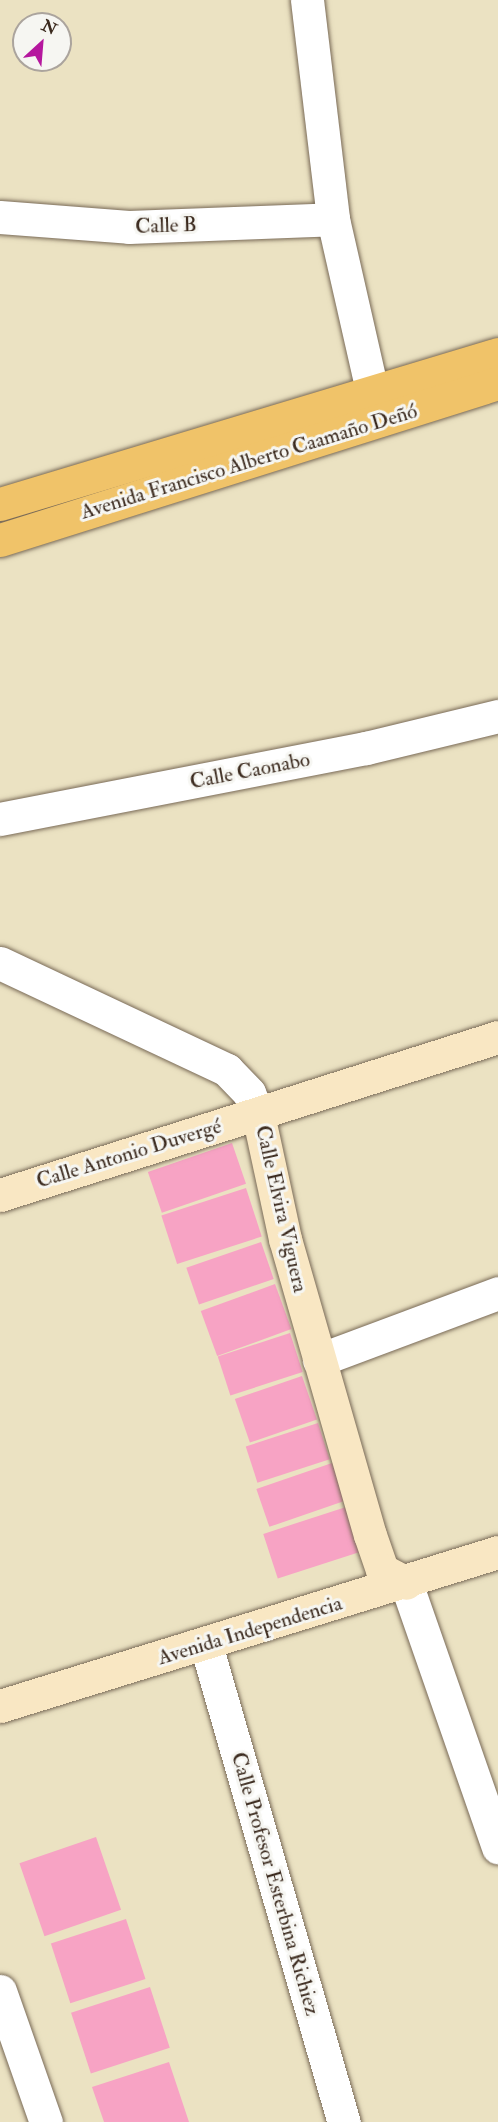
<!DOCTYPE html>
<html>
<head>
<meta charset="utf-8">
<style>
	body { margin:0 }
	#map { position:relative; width:498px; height:2122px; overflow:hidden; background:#ebe2c2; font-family:"IM FELL Double Pica",serif }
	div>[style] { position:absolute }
	.building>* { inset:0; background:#f7a3c4; transform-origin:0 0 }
	.roads { filter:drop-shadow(0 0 2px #796a57) drop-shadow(0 0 2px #796a57) }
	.street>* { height:33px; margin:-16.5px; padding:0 16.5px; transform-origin:16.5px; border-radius:16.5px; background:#fff }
	.secondary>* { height:33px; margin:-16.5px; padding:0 16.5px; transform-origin:16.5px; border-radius:16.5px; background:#f9e7c3 }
	.primary>* { height:33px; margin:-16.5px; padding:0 16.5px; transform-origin:16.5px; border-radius:16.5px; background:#f0c369 }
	span { translate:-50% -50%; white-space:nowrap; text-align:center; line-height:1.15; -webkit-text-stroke:6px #f6f6f2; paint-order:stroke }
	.street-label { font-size:21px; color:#3b2a1e }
	.north { position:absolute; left:12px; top:12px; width:60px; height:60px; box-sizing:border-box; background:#f6f6f2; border:2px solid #aba49d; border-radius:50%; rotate:26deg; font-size:16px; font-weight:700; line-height:24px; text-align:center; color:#3b2a1e }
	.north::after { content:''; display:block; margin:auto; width:21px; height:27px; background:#b5179e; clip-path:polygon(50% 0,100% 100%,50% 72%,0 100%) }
</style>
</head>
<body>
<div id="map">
	<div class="building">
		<div style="left:232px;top:1143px;width:43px;height:89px;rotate:71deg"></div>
		<div style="left:246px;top:1188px;width:51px;height:89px;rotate:72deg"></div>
		<div style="left:261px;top:1242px;width:39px;height:79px;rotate:71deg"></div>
		<div style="left:275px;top:1284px;width:48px;height:79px;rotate:70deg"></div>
		<div style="left:290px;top:1333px;width:41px;height:76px;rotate:72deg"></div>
		<div style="left:302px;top:1376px;width:46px;height:71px;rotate:71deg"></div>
		<div style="left:318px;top:1423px;width:38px;height:76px;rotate:72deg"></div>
		<div style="left:332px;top:1463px;width:40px;height:80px;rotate:71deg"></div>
		<div style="left:346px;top:1507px;width:47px;height:87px;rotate:72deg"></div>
		<div style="left:96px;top:1837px;width:77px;height:81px;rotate:71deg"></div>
		<div style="left:126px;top:1919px;width:63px;height:79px;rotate:72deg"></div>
		<div style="left:150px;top:1987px;width:64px;height:83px;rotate:72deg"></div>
		<div style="clip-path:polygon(169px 2062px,189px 2122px,104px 2122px,92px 2087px)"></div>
	</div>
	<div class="roads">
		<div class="street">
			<div style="left:307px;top:0;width:221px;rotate:83.2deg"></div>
			<div style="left:333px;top:219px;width:176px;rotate:77.2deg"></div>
			<div style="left:0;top:217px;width:129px;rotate:4.4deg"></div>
			<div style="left:129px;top:227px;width:204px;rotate:-2.2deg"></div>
			<div style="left:0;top:819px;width:373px;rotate:-11deg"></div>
			<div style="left:366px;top:748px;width:136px;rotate:-13.6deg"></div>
			<div style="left:0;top:963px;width:251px;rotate:25.2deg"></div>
			<div style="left:227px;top:1070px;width:32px;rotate:46deg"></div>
			<div style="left:249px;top:1093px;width:23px;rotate:67deg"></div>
			<div style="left:319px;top:1360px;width:191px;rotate:-20.5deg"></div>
			<div style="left:406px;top:1583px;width:280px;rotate:70.8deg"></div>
			<div style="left:206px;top:1645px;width:497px;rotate:73.9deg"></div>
			<div style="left:0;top:1991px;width:139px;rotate:70.7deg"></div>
		</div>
		<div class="secondary">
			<div style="left:258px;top:1114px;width:128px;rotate:77.8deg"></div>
			<div style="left:285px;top:1239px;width:308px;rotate:74deg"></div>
			<div style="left:370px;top:1535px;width:37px;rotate:71deg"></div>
			<div style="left:382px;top:1570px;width:27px;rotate:28deg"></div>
			<div style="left:0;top:1195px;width:522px;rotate:-17.6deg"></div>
			<div style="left:0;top:1706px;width:521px;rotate:-17.18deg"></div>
		</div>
		<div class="primary">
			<div style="left:0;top:504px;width:520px;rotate:-16.76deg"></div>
			<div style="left:0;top:540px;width:522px;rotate:-17.5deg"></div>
		</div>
	</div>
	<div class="street-label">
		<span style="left:166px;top:226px;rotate:-2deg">Calle B</span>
		<span style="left:249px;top:462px;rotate:-17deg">Avenida Francisco Alberto Caamaño Deñó</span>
		<span style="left:250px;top:771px;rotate:-11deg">Calle Caonabo</span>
		<span style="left:129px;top:1154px;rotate:-17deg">Calle Antonio Duvergé</span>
		<span style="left:281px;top:1209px;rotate:77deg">Calle Elvira Viguera</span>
		<span style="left:250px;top:1631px;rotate:-17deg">Avenida Independencia</span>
		<span style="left:275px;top:1884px;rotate:74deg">Calle Profesor Esterbina Richiez</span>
	</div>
	<div class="north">N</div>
</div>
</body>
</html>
